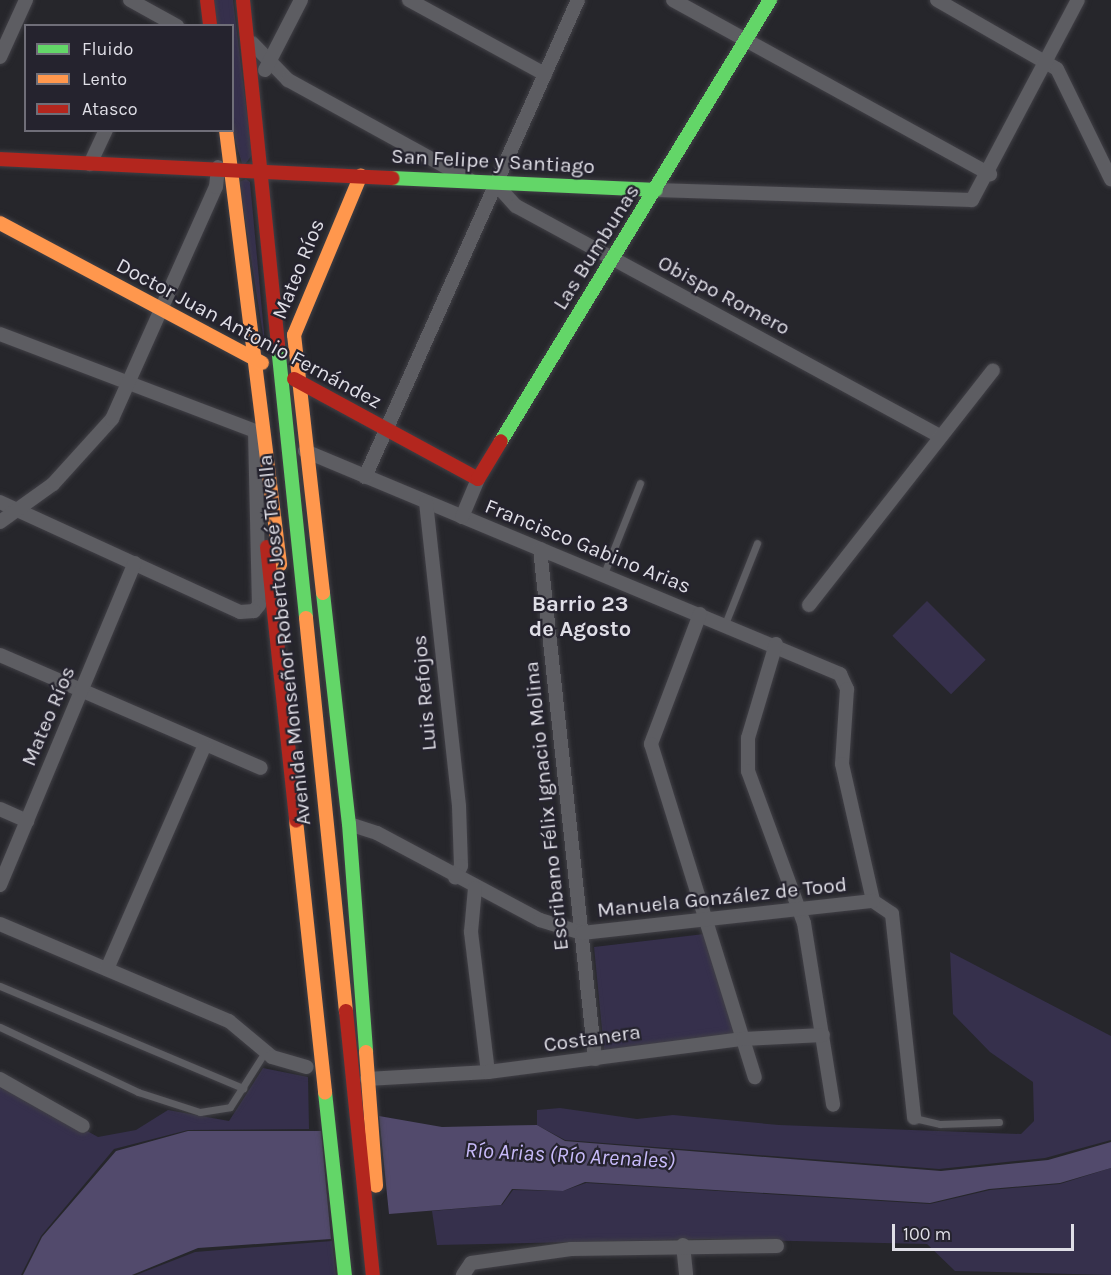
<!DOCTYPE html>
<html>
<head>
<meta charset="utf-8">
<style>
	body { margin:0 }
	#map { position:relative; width:1111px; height:1275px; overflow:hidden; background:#26262b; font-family:Karla,sans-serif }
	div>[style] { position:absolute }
	.green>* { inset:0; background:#36304c; transform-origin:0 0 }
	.water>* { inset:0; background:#524a6c }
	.roads { filter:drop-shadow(0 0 2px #414046) drop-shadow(0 0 2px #414046) }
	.lane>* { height:7px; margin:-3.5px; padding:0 3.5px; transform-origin:3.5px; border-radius:3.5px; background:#5d5d62 }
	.street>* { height:14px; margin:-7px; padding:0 7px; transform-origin:7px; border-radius:7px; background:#5d5d62 }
	.fast>* { height:14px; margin:-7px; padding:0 7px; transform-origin:7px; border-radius:7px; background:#63d668 }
	.slow>* { height:14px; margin:-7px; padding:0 7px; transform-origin:7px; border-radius:7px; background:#ff974d }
	.jam>* { height:14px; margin:-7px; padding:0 7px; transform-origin:7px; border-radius:7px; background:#b3261e }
	span { translate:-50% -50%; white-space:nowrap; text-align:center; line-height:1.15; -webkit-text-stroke:4.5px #25232e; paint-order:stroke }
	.street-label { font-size:21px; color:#dfdee6 }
	.neighbourhood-label { font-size:22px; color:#dfdee6; font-weight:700 }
	.water-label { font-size:22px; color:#c7baf9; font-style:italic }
	.legend { position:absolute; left:24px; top:24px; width:210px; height:108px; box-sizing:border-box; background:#25232e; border:2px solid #6f6e78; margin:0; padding:8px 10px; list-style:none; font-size:18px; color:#dfdee6 }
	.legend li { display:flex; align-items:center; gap:12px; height:30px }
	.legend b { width:30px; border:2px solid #6f6e78 }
	.scale { position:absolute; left:892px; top:1224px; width:182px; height:27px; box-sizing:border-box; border:3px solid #dfdee6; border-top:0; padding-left:8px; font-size:18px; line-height:21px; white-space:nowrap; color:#dfdee6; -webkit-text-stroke:4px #25232e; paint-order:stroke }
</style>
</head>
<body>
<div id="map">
	<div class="green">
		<div style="clip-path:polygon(214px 0,233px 0,252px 155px,243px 167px,232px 130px,232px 26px,217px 25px)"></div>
		<div style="clip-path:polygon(246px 179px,250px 182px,266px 354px,239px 182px)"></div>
		<div style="left:927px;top:601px;width:83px;height:49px;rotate:45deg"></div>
		<div style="clip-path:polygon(704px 934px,735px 1037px,604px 1050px,594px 947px)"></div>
		<div style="clip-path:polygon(950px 952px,1111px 1036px,1111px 1140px,1045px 1158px,939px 1169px,565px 1140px,537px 1125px,537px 1110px,560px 1108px,637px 1119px,673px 1115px,779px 1125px,1021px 1134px,1034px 1121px,1033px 1082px,990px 1052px,953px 1014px)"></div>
		<div style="clip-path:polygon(263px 1068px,308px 1077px,309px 1129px,188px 1130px,114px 1149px,41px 1236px,21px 1275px,0 1275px,0 1083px,98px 1137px,136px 1130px,168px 1110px,229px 1121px)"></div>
		<div style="clip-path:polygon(1111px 1168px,1111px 1275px,955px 1271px,927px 1244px,707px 1239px,437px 1245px,432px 1211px,502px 1205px,513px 1190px,563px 1191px,586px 1183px,930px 1204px,990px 1190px,1060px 1184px)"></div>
		<div style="clip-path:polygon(332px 1241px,336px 1275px,136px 1275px,195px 1252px)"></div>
	</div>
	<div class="water">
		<div style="clip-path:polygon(379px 1116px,442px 1127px,537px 1125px,565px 1141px,941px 1171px,1048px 1160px,1111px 1142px,1111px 1168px,1060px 1183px,989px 1189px,930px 1203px,585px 1182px,563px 1191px,512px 1189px,501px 1205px,389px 1214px)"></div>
		<div style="clip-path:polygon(188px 1131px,321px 1131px,331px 1239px,198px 1248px,132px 1275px,23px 1275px,42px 1237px,116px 1151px)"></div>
	</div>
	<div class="roads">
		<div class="lane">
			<div style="left:603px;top:576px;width:100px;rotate:-68.3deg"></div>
			<div style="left:725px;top:624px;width:87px;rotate:-68.4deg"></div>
			<div style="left:0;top:986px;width:264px;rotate:22.8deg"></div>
			<div style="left:0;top:1027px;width:153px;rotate:25.2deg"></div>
			<div style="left:138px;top:1092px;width:65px;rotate:17.9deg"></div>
			<div style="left:200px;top:1112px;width:30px;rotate:-9deg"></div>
			<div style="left:230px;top:1107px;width:65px;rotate:-57.5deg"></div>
			<div style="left:914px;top:1118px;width:27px;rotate:13deg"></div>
			<div style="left:940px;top:1124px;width:59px;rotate:-1.9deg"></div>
		</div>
		<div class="street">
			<div style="left:130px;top:0;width:54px;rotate:29deg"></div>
			<div style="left:409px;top:0;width:155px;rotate:28.6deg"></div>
			<div style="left:673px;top:0;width:362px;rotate:28.8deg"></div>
			<div style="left:937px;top:0;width:138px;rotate:29.9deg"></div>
			<div style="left:1057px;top:69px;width:123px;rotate:63.9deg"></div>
			<div style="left:252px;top:43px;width:52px;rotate:45.8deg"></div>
			<div style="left:288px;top:80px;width:208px;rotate:28.8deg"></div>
			<div style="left:0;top:57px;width:63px;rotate:-65.5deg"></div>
			<div style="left:265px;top:70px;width:79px;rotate:-62.8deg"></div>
			<div style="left:90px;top:164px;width:38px;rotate:-65deg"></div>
			<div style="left:495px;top:183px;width:31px;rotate:48deg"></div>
			<div style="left:516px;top:206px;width:482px;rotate:28.5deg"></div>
			<div style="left:656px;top:190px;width:316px;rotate:1.8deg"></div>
			<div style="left:972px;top:200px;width:226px;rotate:-62.1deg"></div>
			<div style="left:0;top:334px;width:273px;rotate:20.8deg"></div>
			<div style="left:255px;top:431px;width:174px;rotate:88.7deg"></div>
			<div style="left:259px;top:605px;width:8px;rotate:130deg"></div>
			<div style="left:254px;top:611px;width:14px;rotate:176deg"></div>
			<div style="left:240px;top:612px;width:264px;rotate:-155.4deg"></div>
			<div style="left:305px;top:451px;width:580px;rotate:22.63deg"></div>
			<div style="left:840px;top:674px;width:17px;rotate:65deg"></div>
			<div style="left:847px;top:689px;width:75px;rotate:93.8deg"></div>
			<div style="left:842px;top:764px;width:140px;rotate:77.2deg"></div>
			<div style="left:873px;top:901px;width:23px;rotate:34deg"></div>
			<div style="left:892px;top:914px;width:205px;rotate:83.8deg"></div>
			<div style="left:365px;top:477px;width:522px;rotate:-65.94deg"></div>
			<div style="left:426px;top:502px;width:306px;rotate:83.8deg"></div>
			<div style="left:459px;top:806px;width:60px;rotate:88.1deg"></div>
			<div style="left:461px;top:866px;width:13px;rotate:117deg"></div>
			<div style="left:462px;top:517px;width:41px;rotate:-67.2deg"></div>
			<div style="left:0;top:522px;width:65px;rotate:-35.6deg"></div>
			<div style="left:53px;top:484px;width:88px;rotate:-47.8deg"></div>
			<div style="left:112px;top:419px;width:254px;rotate:-65.9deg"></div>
			<div style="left:216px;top:187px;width:20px;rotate:-84deg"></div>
			<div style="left:540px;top:549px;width:513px;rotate:83.84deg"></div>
			<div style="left:809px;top:605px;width:298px;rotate:-51.9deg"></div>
			<div style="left:700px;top:614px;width:139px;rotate:110.7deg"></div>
			<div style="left:651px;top:744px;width:349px;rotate:72.7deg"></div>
			<div style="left:776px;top:644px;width:98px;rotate:106.6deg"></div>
			<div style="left:748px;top:738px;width:33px;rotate:90deg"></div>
			<div style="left:748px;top:771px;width:162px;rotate:69.8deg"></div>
			<div style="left:804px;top:923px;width:184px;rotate:80.9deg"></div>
			<div style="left:0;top:655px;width:284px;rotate:23.4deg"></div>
			<div style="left:0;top:809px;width:30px;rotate:24deg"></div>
			<div style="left:349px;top:824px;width:29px;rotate:18deg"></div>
			<div style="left:377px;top:833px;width:185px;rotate:28.1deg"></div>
			<div style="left:540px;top:920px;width:44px;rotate:17.2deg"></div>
			<div style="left:582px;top:933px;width:293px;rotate:-6.3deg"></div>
			<div style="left:0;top:885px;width:349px;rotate:-67.3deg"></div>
			<div style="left:475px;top:888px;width:44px;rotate:95.2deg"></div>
			<div style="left:471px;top:932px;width:141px;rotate:83.1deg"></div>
			<div style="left:0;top:924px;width:249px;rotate:23deg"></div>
			<div style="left:229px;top:1021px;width:56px;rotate:39.9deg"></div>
			<div style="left:272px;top:1057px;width:36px;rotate:16deg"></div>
			<div style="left:107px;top:969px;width:244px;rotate:-66.4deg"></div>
			<div style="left:0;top:1079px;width:95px;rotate:29.5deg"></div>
			<div style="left:367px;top:1079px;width:121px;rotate:-3.3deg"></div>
			<div style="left:488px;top:1072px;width:257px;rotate:-7.4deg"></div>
			<div style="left:743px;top:1039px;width:80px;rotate:-2.9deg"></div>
			<div style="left:683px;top:1245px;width:30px;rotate:84deg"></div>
			<div style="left:463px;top:1275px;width:14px;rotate:-56deg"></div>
			<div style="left:471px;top:1263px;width:101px;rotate:-8deg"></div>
			<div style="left:571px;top:1249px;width:206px;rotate:-0.8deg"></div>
		</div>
		<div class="fast">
			<div style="left:393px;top:178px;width:263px;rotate:2.6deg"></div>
			<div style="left:278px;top:346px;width:273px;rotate:84.1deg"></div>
			<div style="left:501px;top:441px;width:517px;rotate:-58.62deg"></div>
			<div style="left:323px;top:593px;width:232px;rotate:83.6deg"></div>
			<div style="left:349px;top:824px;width:229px;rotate:85.7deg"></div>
			<div style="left:325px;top:1092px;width:184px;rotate:83.8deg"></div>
		</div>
		<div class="slow">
			<div style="left:226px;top:130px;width:438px;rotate:82.9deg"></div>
			<div style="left:0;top:223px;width:297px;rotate:28.1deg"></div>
			<div style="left:323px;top:593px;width:260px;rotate:-96.4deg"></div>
			<div style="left:294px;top:335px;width:173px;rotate:-67.3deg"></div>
			<div style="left:306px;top:618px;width:395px;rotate:84.2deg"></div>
			<div style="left:296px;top:820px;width:274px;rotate:83.9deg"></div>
			<div style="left:366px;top:1052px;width:134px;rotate:85.7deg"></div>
		</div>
		<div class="jam">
			<div style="left:207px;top:0;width:26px;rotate:83deg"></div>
			<div style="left:243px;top:0;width:348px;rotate:84.2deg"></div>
			<div style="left:0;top:159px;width:393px;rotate:2.8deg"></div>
			<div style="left:294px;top:379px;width:209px;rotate:28.5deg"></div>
			<div style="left:478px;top:479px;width:44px;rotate:-58.8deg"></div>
			<div style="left:267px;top:547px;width:275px;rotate:83.9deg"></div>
			<div style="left:346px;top:1011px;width:265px;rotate:84.2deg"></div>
		</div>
	</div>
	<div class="street-label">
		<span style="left:493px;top:161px;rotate:3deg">San Felipe y Santiago</span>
		<span style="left:596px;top:247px;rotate:-58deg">Las Bumbunas</span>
		<span style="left:298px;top:269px;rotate:-68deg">Mateo Ríos</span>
		<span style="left:724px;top:295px;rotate:28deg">Obispo Romero</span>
		<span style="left:249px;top:333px;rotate:28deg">Doctor Juan Antonio Fernández</span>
		<span style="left:588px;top:546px;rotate:22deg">Francisco Gabino Arias</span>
		<span style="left:284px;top:640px;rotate:-96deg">Avenida Monseñor Roberto José Tavella</span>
		<span style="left:424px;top:693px;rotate:-95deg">Luis Refojos</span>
		<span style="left:48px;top:716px;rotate:-67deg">Mateo Ríos</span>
		<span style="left:546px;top:806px;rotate:-96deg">Escribano Félix Ignacio Molina</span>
		<span style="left:722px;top:897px;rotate:-6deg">Manuela González de Tood</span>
		<span style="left:592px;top:1038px;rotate:-8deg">Costanera</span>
	</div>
	<div class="neighbourhood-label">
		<span style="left:580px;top:617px">Barrio 23<br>de Agosto</span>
	</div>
	<div class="water-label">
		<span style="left:570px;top:1156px;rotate:3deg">Río Arias (Río Arenales)</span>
	</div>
	<ul class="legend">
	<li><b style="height:8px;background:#63d668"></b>Fluido</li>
	<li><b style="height:8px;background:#ff974d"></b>Lento</li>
	<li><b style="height:8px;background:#b3261e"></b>Atasco</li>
	</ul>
	<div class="scale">100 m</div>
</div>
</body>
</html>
